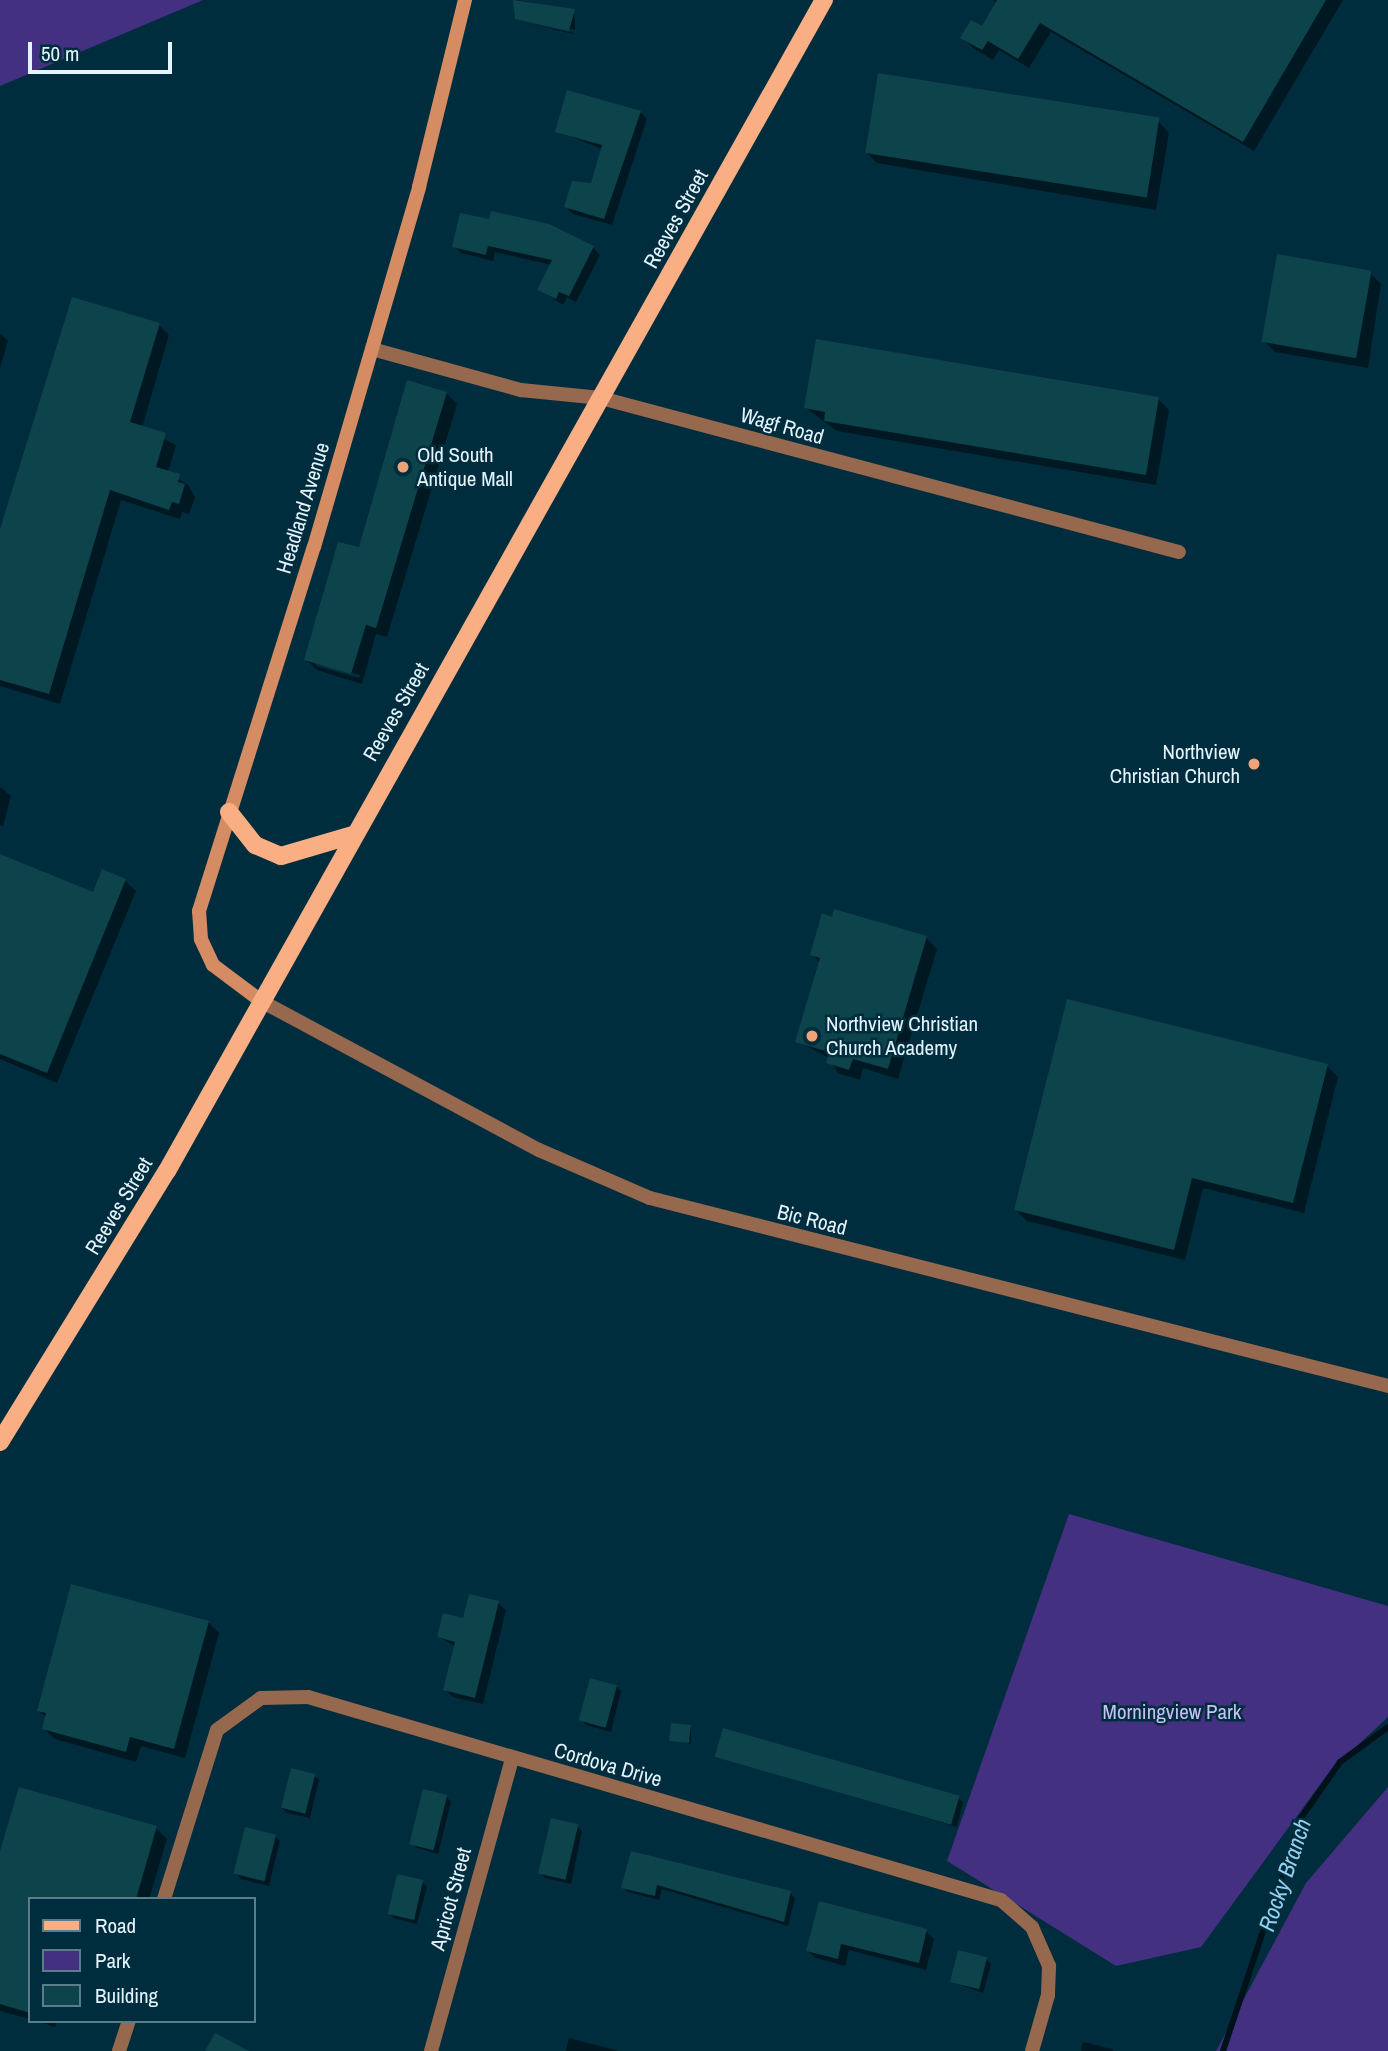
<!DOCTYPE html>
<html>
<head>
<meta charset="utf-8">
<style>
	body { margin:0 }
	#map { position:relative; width:1388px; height:2051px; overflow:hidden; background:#002d3e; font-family:"Archivo Narrow",sans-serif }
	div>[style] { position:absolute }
	.green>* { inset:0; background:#443080 }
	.shadow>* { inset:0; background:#0007 }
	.stream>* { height:6px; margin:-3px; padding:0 3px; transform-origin:3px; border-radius:3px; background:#011119 }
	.building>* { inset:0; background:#0d434b; transform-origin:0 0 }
	.street>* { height:14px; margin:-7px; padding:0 7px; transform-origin:7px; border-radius:7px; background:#96694f }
	.secondary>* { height:14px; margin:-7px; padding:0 7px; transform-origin:7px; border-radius:7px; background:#d58c63 }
	.primary>* { height:18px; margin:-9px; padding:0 9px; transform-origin:9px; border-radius:9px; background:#f9ae83 }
	.dots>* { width:19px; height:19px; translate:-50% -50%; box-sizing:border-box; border:4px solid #002d3e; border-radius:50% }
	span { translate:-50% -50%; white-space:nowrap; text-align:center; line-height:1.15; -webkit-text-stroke:5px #002d3e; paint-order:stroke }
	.street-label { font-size:21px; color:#e4f4fd }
	.poi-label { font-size:21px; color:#e4f4fd }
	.left { translate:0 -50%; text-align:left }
	.right { translate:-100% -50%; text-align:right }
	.park-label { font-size:21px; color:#c6c0f5 }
	.water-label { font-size:23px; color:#95d1ef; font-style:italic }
	.legend { position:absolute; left:28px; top:1897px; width:228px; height:126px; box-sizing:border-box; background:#002d3e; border:2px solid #5b7d8a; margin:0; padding:9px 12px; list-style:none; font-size:21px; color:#e4f4fd }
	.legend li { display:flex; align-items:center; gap:14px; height:35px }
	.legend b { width:35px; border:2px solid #5b7d8a }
	.scale { position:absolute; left:28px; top:42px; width:144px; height:32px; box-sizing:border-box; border:4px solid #e4f4fd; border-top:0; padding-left:9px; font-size:21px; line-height:24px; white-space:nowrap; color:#e4f4fd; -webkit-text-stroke:5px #002d3e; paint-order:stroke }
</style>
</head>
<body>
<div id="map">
	<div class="green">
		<div style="clip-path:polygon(0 0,203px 0,0 86px)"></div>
		<div style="clip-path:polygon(1069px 1514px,1388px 1606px,1388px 1717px,1330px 1771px,1201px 1947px,1116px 1966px,947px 1861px)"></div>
		<div style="clip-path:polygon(1388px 1787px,1388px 2051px,1216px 2051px,1306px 1883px)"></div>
	</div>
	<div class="shadow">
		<div style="clip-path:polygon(517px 0,574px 11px,575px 30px,516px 17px)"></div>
		<div style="clip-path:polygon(993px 0,1343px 0,1254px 151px,1051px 32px,1029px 68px,999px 50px,993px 60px,973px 48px,963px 38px,982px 29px,997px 3px)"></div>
		<div style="clip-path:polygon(520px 22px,574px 33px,573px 34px)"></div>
		<div style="clip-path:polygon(640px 112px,647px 119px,612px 225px,573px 214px,566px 207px,592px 185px,602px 149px,557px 131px)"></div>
		<div style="clip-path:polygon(1159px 122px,1169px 133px,1156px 210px,877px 163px,866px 152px)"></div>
		<div style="clip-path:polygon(461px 215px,593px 247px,600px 255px,576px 302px,567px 297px,563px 305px,539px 290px,552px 265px,495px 252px,493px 261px,461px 253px,454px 246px)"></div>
		<div style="clip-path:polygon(1370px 273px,1381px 284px,1368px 368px,1275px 352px,1264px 341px)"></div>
		<div style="clip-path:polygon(159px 325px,169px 335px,142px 428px,176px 445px,168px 472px,189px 486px,195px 497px,189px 514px,182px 512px,180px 519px,121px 500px,60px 704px,0 686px,0 531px)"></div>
		<div style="clip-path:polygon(0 333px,8px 341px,0 368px)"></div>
		<div style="clip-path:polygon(evenodd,446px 393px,457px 404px,387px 637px,376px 634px,362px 684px,317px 670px,306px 660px,446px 393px,316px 662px,360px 675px,359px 678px,316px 666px,316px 662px)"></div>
		<div style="clip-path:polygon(1158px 399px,1169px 410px,1156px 485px,837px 431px,806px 408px)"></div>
		<div style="clip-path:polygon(0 787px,11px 796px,3px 826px,0 825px)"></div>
		<div style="clip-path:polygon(0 871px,93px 894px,125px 881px,136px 891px,57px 1083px,0 1059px)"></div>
		<div style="clip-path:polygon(926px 938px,937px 949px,898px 1079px,863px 1068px,860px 1080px,838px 1073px,829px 1058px,797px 1041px,820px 963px,812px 954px)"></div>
		<div style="clip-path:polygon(1327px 1066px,1338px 1077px,1304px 1213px,1203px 1188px,1185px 1260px,1027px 1221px,1016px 1210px)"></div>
		<div style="clip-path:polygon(498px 1603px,506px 1610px,483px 1704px,453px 1697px,445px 1689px,456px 1647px,439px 1637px)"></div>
		<div style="clip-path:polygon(208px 1622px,219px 1633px,185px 1758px,141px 1746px,136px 1762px,55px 1739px,44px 1729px,47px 1718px,39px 1711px)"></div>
		<div style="clip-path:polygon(616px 1686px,621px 1691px,611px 1732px,586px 1725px,581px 1720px)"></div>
		<div style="clip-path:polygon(691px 1727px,691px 1744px,671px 1740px)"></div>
		<div style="clip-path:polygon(716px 1756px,958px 1798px,963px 1802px,957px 1827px)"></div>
		<div style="clip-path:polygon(314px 1776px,319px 1780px,310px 1818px,287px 1813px,282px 1808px)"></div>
		<div style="clip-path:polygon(447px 1797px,451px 1802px,438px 1854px,417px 1848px,412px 1843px)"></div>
		<div style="clip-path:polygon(577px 1826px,582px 1831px,571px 1884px,545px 1878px,540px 1873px)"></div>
		<div style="clip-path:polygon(156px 1828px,167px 1839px,149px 1899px,30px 1899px,30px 2019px,0 2011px,0 1857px)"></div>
		<div style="clip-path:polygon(275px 1836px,280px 1841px,269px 1886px,241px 1879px,236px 1874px)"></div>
		<div style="clip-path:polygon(632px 1853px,790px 1893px,795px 1898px,788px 1926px,662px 1889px,659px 1900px,628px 1892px,623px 1888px)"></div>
		<div style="clip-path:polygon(422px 1882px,427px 1887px,417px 1924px,394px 1918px,389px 1913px)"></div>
		<div style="clip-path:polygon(820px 1904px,926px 1931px,934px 1939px,926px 1970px,849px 1950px,845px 1966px,816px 1958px,808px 1951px)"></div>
		<div style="clip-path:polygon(986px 1959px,991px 1964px,983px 1993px,952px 1982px)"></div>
		<div style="clip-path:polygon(37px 2021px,57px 2021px,55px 2027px)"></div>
		<div style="clip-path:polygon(569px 2038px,619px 2051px,566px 2051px)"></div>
		<div style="clip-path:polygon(1083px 2042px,1112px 2049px,1114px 2051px,1081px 2051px)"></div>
	</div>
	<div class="stream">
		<div style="left:1223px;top:2051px;width:246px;rotate:-71.5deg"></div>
		<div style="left:1301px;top:1818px;width:68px;rotate:-55.1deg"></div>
		<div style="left:1340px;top:1762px;width:59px;rotate:-36.1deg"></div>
	</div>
	<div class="building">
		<div style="clip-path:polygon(513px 0,575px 9px,569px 31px,515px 19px)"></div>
		<div style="clip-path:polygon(997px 0,1326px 0,1243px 142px,1040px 23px,1018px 59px,988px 41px,982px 50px,960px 38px,971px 20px,982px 26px)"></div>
		<div style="left:878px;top:73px;width:285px;height:81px;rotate:9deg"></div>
		<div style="clip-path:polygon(567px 90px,641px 111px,604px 219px,564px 207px,572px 181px,591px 183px,602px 145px,555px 132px)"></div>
		<div style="clip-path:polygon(491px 211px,549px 224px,594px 246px,569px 296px,559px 292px,556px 299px,537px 290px,552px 260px,488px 246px,486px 255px,452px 247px,460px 213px,489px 219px)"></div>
		<div style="left:1277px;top:254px;width:96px;height:89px;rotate:10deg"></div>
		<div style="clip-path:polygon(72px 297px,160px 323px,130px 422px,166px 433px,156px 467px,180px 474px,178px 482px,185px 484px,179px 504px,172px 502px,169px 510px,110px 490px,49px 694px,0 680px,0 529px)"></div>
		<div style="clip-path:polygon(816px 339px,1159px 397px,1146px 475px,824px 421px,825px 412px,804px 408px)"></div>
		<div style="clip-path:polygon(407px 380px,447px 392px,376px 628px,366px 625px,351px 674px,304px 660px,338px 542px,359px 547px)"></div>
		<div style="clip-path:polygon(0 854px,93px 892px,102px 869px,126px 879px,47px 1073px,0 1054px)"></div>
		<div style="clip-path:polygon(834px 909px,927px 936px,888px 1069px,853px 1059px,849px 1070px,826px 1063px,829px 1052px,795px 1042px,820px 958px,810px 955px,822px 913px,832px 917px)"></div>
		<div style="clip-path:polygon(1067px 999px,1328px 1064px,1293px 1203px,1192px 1178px,1174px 1250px,1014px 1210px)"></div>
		<div style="clip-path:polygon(71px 1584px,209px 1621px,174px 1749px,130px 1737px,126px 1752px,42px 1729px,46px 1713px,37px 1711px)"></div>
		<div style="clip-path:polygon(469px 1594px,499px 1601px,475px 1698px,443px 1690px,455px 1642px,437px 1637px,443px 1613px,463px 1618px)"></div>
		<div style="left:590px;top:1678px;width:28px;height:44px;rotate:15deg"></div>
		<div style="left:671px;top:1723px;width:20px;height:18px;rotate:6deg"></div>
		<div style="left:723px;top:1728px;width:246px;height:30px;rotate:16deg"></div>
		<div style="left:291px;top:1768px;width:25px;height:41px;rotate:14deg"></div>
		<div style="clip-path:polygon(19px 1787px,157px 1826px,136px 1899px,30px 1899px,30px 2013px,0 2004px,0 1851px)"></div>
		<div style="left:423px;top:1789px;width:25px;height:57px;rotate:14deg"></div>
		<div style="left:551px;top:1818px;width:28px;height:57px;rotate:13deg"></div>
		<div style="left:245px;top:1827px;width:32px;height:48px;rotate:14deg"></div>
		<div style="clip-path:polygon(631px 1851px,791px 1891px,784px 1922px,657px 1885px,655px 1896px,621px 1888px)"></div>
		<div style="left:397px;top:1874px;width:27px;height:41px;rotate:13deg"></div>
		<div style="clip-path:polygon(819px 1901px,927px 1929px,919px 1963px,841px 1944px,838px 1959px,806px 1951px)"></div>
		<div style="left:958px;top:1950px;width:30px;height:33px;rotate:14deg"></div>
		<div style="clip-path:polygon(215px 2033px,249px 2051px,205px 2051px)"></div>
	</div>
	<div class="street">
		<div style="left:372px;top:349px;width:155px;rotate:15.4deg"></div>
		<div style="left:521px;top:390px;width:80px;rotate:5.7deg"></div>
		<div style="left:601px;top:398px;width:598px;rotate:14.92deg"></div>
		<div style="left:261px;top:1001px;width:315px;rotate:28.2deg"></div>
		<div style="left:539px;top:1150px;width:121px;rotate:23.4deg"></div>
		<div style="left:650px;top:1198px;width:762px;rotate:14.29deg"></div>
		<div style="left:164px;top:1899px;width:177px;rotate:-72.6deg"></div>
		<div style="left:217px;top:1730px;width:54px;rotate:-36deg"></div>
		<div style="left:261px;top:1698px;width:47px;rotate:-1.2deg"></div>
		<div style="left:308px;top:1697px;width:722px;rotate:16.33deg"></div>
		<div style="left:1001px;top:1900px;width:41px;rotate:41.1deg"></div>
		<div style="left:1032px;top:1927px;width:43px;rotate:66.4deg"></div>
		<div style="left:1049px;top:1966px;width:29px;rotate:92deg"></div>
		<div style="left:1048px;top:1995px;width:58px;rotate:105.9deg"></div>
		<div style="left:119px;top:2051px;width:32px;rotate:-72deg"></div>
		<div style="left:431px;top:2051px;width:304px;rotate:-74.5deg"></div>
	</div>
	<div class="secondary">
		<div style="left:261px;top:1001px;width:60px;rotate:-143.1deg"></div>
		<div style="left:213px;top:965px;width:29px;rotate:-115deg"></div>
		<div style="left:201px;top:939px;width:28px;rotate:-94deg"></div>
		<div style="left:199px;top:911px;width:382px;rotate:-72.5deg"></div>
		<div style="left:314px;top:547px;width:375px;rotate:-73.7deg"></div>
		<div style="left:419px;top:187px;width:193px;rotate:-76.2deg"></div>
	</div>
	<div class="primary">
		<div style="left:229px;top:812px;width:42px;rotate:51.8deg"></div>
		<div style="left:255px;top:845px;width:28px;rotate:23deg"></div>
		<div style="left:281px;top:856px;width:75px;rotate:-16.3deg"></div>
		<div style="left:0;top:1442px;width:318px;rotate:-58.4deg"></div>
		<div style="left:167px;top:1171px;width:1343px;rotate:-60.71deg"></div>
	</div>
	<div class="dots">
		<div style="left:403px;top:467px;background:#efa377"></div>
		<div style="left:1254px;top:764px;background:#efa377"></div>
		<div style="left:812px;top:1036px;background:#efa377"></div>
	</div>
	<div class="street-label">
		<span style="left:676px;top:219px;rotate:-61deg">Reeves Street</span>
		<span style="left:782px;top:426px;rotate:16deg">Wagf Road</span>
		<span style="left:303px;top:508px;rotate:-73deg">Headland Avenue</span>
		<span style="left:396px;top:712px;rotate:-60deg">Reeves Street</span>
		<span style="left:119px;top:1206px;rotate:-59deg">Reeves Street</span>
		<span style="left:812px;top:1220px;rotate:14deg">Bic Road</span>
		<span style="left:608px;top:1765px;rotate:16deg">Cordova Drive</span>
		<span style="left:451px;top:1899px;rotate:-75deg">Apricot Street</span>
	</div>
	<div class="poi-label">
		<span class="left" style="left:417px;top:467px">Old South<br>Antique Mall</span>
		<span class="right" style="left:1240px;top:764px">Northview<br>Christian Church</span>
		<span class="left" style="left:826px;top:1036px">Northview Christian<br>Church Academy</span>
	</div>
	<div class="park-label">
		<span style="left:1172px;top:1712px">Morningview Park</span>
	</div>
	<div class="water-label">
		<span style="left:1285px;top:1875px;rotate:-71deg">Rocky Branch</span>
	</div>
	<ul class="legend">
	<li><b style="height:9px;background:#f9ae83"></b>Road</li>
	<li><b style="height:19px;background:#443080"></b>Park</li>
	<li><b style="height:19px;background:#0d434b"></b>Building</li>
	</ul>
	<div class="scale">50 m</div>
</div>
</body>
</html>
